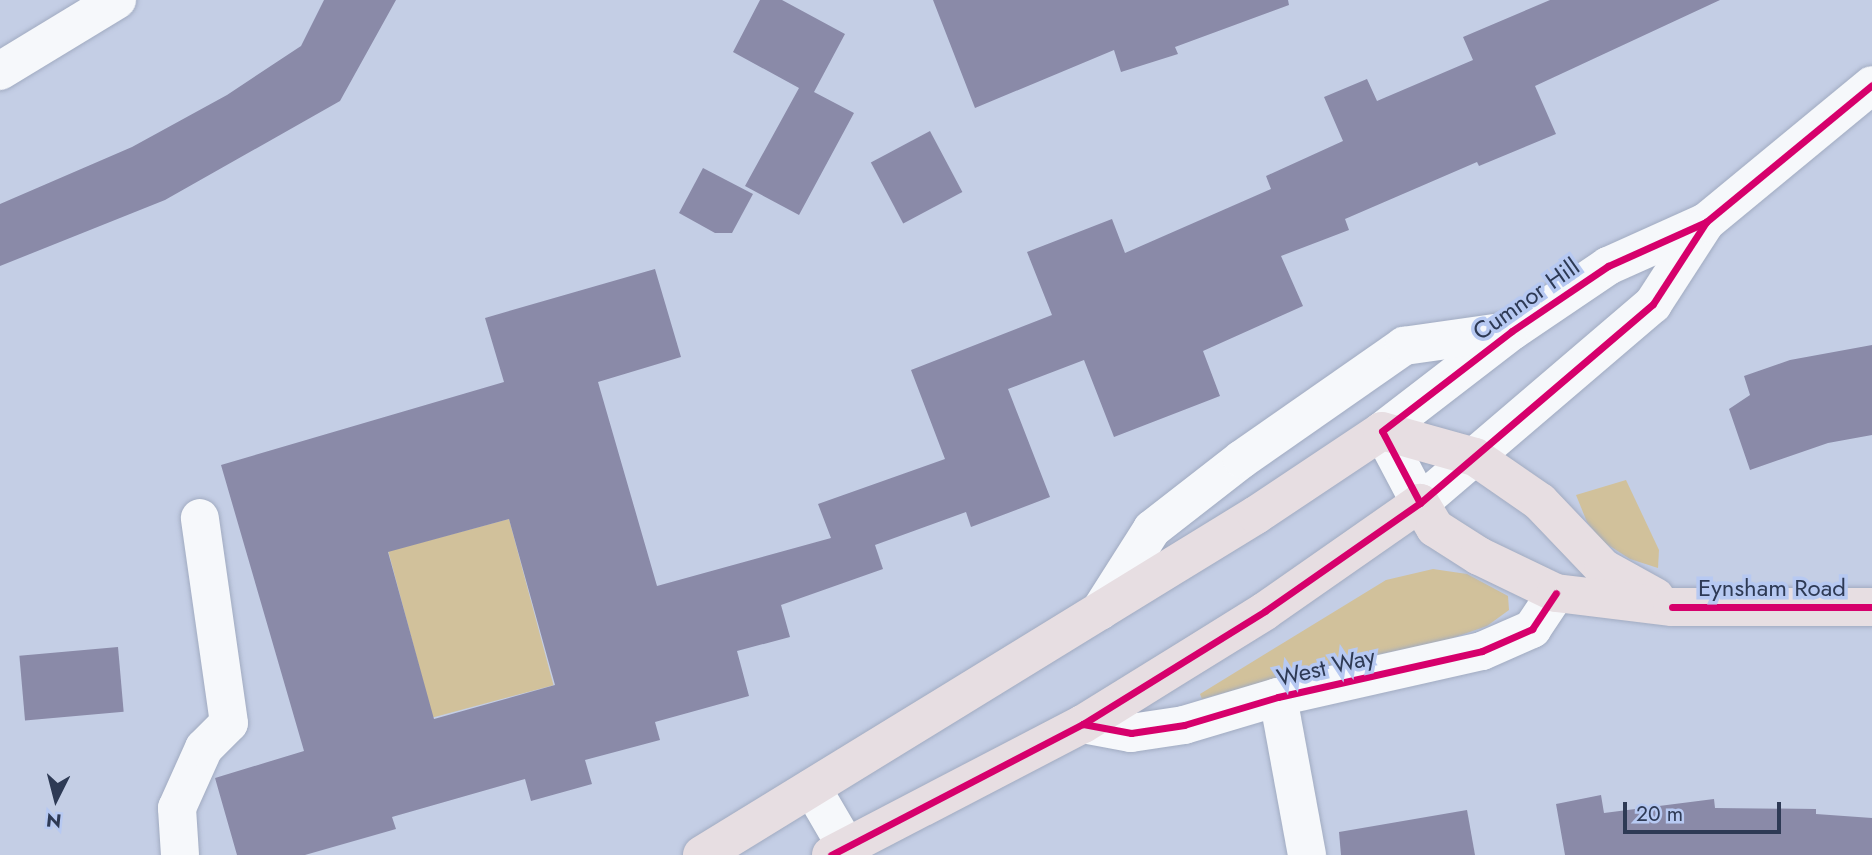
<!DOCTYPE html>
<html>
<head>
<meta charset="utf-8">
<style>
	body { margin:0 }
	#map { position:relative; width:1872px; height:855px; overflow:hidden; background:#c4cee5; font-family:Jost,sans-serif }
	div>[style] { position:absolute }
	.green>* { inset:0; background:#d1c19b; transform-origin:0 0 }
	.building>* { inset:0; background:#8a8aa8; transform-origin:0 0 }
	.roads { filter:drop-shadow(0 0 2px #a1abc1) drop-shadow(0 0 2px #a1abc1) }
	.minor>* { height:38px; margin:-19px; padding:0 19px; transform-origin:19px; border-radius:19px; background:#f6f8fb }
	.major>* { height:38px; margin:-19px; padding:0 19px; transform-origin:19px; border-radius:19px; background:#e7dee2 }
	.cycleway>* { height:7px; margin:-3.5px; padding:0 3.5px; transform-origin:3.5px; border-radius:3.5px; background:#d6006c }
	span { translate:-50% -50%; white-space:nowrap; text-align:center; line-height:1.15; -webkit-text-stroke:7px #b7c9f2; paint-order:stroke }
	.street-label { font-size:24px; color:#2e3a55 }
	.north { position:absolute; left:21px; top:764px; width:70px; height:70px; -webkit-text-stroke:5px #b7c9f2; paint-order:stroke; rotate:186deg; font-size:19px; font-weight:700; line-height:28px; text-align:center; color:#2e3a55 }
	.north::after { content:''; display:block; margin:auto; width:24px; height:32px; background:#2e3a55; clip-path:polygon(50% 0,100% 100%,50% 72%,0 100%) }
	.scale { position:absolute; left:1623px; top:802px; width:158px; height:32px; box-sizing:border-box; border:4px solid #2e3a55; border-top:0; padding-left:9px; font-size:21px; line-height:24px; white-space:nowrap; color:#2e3a55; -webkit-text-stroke:5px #b7c9f2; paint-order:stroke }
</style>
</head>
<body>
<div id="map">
	<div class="green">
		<div style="clip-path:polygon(1626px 480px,1659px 550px,1658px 568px,1630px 559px,1602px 541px,1587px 522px,1576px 495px)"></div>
		<div style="left:509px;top:519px;width:172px;height:125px;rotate:75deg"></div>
		<div style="clip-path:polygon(1433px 569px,1467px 574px,1508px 596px,1509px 610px,1487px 626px,1444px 641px,1318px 667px,1202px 699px,1200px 694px,1386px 580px)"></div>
	</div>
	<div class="building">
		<div style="clip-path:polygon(324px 0,396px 0,340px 101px,165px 200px,0 266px,0 204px,132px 147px,227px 95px,301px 46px)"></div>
		<div style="clip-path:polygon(760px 0,782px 0,845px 34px,814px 92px,854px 113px,799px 215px,745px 186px,799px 88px,733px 52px)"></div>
		<div style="clip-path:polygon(933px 0,1288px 0,1289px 5px,1175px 47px,1178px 54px,1121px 72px,1114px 50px,975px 108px)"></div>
		<div style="clip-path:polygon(evenodd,1550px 0,1720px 0,1535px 86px,1556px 134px,1479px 166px,1477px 162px,1345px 219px,1349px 230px,1281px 256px,1303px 306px,1203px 351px,1220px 396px,1114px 437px,1084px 360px,1008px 389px,1050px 497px,971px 527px,966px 512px,875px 545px,883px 569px,781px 605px,790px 637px,737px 651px,749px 696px,655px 722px,660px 740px,585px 760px,592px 784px,531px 801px,525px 779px,392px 817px,396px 829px,305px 855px,237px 855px,215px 778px,304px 751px,221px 465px,504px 382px,485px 318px,655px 269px,681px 357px,598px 382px,657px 586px,831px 538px,818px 504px,945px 459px,911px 370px,1052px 315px,1027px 252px,1112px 219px,1125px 253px,1271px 189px,1266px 176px,1343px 141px,1324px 97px,1367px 79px,1377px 101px,1473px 60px,1463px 37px,1550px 0,509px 519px,555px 685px,434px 719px,388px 552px,509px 519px)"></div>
		<div style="left:930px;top:131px;width:69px;height:67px;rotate:62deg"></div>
		<div style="clip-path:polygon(703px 168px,753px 194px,732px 233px,715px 233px,679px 213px)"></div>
		<div style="clip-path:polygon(1872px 345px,1872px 435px,1828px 443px,1750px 470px,1729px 409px,1750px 395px,1744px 376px,1790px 360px)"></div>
		<div style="left:118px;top:647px;width:65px;height:99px;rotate:85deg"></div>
		<div style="clip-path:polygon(1601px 795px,1604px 813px,1714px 799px,1715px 808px,1816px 809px,1816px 814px,1872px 818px,1872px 855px,1565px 855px,1556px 804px)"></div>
		<div style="clip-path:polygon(1467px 810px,1475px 855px,1341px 855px,1339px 832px)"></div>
	</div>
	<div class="roads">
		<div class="minor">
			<div style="left:0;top:71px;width:137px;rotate:-31.3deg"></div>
			<div style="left:1706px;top:222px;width:98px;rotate:122.9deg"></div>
			<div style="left:1653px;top:304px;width:306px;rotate:139.5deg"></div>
			<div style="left:1420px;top:503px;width:81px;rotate:-117.8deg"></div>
			<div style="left:1382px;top:431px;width:164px;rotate:-37.6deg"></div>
			<div style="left:1512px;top:331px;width:116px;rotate:-34.1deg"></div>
			<div style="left:1608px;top:266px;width:107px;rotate:-24.2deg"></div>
			<div style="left:1706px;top:222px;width:215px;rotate:-39.5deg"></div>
			<div style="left:1100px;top:611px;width:97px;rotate:-57.6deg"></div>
			<div style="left:1152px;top:529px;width:114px;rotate:-37.9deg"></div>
			<div style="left:1242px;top:459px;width:198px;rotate:-34.9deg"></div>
			<div style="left:1404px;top:346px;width:106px;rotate:-8.1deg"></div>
			<div style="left:1278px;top:697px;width:161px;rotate:79.6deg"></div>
			<div style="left:1083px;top:724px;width:49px;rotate:10.6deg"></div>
			<div style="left:1131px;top:733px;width:54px;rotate:-8.6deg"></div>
			<div style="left:1184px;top:725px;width:98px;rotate:-16.6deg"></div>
			<div style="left:1278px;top:697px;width:209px;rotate:-12.7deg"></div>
			<div style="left:1482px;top:651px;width:55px;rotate:-23.7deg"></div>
			<div style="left:1532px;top:629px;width:43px;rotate:-56.3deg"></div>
			<div style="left:812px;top:788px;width:69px;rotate:59.7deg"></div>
			<div style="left:180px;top:855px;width:47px;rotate:-93.7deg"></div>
			<div style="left:177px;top:808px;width:66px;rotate:-65.8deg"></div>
			<div style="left:204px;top:748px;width:35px;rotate:-45deg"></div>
			<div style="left:229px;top:723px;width:207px;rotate:-98.1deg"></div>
		</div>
		<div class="major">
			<div style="left:702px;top:855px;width:650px;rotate:-31.54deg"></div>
			<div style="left:1256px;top:515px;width:151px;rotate:-33.7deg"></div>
			<div style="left:1382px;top:431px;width:97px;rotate:15.6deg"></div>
			<div style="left:1475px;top:457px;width:79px;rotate:34.7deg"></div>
			<div style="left:1540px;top:502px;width:91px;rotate:46.3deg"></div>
			<div style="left:1603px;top:568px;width:60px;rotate:29.1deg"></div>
			<div style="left:831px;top:855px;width:284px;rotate:-27.5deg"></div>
			<div style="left:1083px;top:724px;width:214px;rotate:-31.8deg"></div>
			<div style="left:1265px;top:611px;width:189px;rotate:-34.9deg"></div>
			<div style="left:1420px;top:503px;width:29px;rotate:59deg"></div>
			<div style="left:1435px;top:528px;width:52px;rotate:32.5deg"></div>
			<div style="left:1479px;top:556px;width:85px;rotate:25.7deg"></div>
			<div style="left:1556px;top:593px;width:117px;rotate:6.9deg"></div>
			<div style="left:1672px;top:607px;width:200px"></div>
		</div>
	</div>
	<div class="cycleway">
		<div style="left:1420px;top:503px;width:81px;rotate:-117.8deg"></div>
		<div style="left:1382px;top:431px;width:164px;rotate:-37.6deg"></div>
		<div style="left:1512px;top:331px;width:116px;rotate:-34.1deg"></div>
		<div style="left:1608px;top:266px;width:107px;rotate:-24.2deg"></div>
		<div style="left:1706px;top:222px;width:215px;rotate:-39.5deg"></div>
		<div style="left:1672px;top:607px;width:200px"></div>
		<div style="left:1083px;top:724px;width:49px;rotate:10.6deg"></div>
		<div style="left:1131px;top:733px;width:54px;rotate:-8.6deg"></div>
		<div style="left:1184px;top:725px;width:98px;rotate:-16.6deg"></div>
		<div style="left:1278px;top:697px;width:209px;rotate:-12.7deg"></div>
		<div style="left:1482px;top:651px;width:55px;rotate:-23.7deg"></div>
		<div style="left:1532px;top:629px;width:43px;rotate:-56.3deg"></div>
		<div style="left:831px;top:855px;width:284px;rotate:-27.5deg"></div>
		<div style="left:1083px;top:724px;width:214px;rotate:-31.8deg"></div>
		<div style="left:1265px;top:611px;width:189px;rotate:-34.9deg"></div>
		<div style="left:1420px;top:503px;width:306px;rotate:-40.5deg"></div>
		<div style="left:1653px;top:304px;width:98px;rotate:-57.1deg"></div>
	</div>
	<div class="street-label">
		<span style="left:1526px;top:299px;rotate:-35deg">Cumnor Hill</span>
		<span style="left:1772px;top:588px">Eynsham Road</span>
		<span style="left:1326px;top:667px;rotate:-13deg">West Way</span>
	</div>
	<div class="north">N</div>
	<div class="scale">20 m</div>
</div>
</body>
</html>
